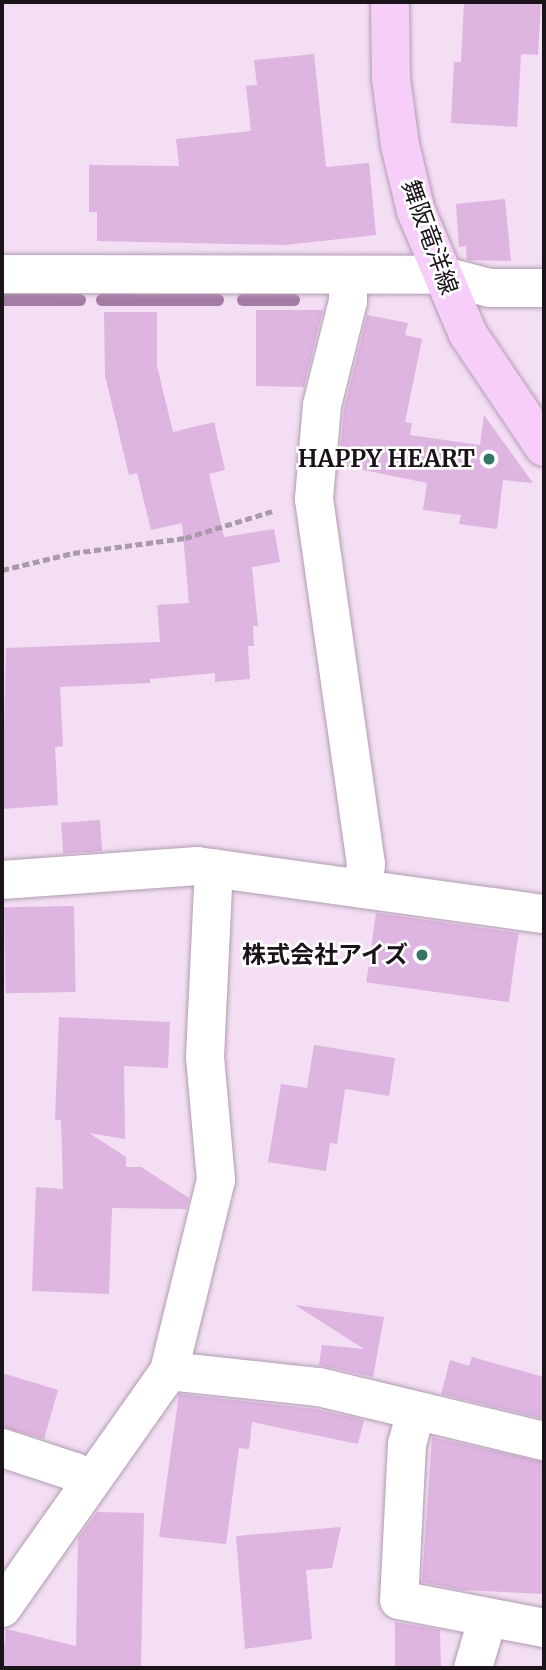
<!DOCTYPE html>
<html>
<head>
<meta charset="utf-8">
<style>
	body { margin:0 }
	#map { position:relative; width:546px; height:1670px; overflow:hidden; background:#f3def4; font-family:Merriweather,"Noto Sans JP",serif }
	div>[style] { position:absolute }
	.stream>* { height:12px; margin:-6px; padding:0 6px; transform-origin:6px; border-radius:6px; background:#a37ba5 }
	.building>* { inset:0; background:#deb4e0; transform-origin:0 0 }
	.path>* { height:4.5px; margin-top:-2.25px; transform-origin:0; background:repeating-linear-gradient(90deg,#ab9aab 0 7px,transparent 0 10.5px) }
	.roads { filter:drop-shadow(0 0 2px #b19db2) drop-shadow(0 0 2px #b19db2) }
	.minor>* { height:38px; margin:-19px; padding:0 19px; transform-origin:19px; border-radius:19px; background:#fff }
	.major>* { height:38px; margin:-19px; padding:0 19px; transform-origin:19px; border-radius:19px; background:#f7cef9 }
	.dots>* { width:19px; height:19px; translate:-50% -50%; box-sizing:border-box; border:4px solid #fff; border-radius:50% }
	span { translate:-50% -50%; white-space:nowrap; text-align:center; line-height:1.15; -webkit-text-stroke:5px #fff; paint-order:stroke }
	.street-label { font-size:24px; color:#1a131a }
	.poi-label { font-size:24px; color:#1a131a; font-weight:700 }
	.right { translate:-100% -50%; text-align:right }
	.frame { position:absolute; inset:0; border:4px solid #1a131a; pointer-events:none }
</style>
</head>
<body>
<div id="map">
	<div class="stream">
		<div style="left:2px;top:300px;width:78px"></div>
		<div style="left:102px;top:300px;width:116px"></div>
		<div style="left:243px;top:300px;width:51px"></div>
	</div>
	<div class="building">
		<div style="clip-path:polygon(464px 2px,541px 2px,538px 55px,521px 54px,517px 127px,451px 123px,454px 62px,461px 62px)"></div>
		<div style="clip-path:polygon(314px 54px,326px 167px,369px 163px,376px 235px,285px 245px,97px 241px,97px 212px,89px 212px,89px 165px,179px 166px,176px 139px,251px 131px,246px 86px,257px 85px,254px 60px)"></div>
		<div style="clip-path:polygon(505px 199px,511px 261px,467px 260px,466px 246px,459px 247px,456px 204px)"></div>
		<div style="clip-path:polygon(256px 310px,323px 310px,304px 387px,256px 386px)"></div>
		<div style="clip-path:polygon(104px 312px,157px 312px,157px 366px,173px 432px,214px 422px,225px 470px,209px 474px,224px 537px,274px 529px,280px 562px,252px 567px,258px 626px,253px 626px,254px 646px,248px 646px,250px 679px,215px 682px,215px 673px,150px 679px,150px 683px,60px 687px,63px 746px,55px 747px,58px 805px,2px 809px,6px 648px,160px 642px,157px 605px,189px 603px,182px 523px,151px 530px,137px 473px,129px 475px,105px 376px)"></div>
		<div style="clip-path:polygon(367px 315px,408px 323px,405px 335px,422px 339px,405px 422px,412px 423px,410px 435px,480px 445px,484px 415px,533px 483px,503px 480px,497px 529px,459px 524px,461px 515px,423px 510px,427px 483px,339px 465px,344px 409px)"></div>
		<div style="left:100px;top:820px;width:31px;height:39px;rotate:86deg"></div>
		<div style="left:74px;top:906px;width:86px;height:70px;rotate:89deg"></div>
		<div style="left:376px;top:913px;width:144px;height:70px;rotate:8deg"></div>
		<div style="clip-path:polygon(59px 1017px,170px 1022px,168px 1068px,124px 1066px,125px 1139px,89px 1133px,126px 1157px,126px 1167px,141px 1167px,189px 1198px,186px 1209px,112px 1208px,109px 1294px,32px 1291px,36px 1187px,63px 1189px,61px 1120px,55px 1120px)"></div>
		<div style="clip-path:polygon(314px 1045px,395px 1058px,389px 1096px,345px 1089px,337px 1144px,330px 1143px,326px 1171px,268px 1162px,281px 1084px,307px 1088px)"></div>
		<div style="clip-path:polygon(295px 1305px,384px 1317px,373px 1377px,319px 1365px,322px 1345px,364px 1349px)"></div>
		<div style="clip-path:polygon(472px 1357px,544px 1377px,544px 1419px,441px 1394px,450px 1360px,469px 1366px)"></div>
		<div style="clip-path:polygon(2px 1373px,58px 1390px,44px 1439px,2px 1427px)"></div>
		<div style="clip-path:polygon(179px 1394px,315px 1409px,364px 1420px,358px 1444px,252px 1422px,249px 1449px,239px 1448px,226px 1544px,159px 1537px)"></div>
		<div style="clip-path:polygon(432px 1437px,544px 1462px,544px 1594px,461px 1590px,422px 1582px)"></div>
		<div style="clip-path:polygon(97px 1512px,144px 1513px,141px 1668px,2px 1668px,6px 1629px,76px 1646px,78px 1538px)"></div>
		<div style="clip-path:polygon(341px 1527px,332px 1568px,306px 1570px,312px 1639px,245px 1649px,236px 1536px)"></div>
		<div style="clip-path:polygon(395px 1622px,440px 1630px,441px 1668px,395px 1668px)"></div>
	</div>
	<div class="path">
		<div style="left:2px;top:570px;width:73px;rotate:-13.5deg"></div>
		<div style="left:73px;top:553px;width:113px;rotate:-7.6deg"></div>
		<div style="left:185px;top:538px;width:92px;rotate:-17.1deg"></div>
	</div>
	<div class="roads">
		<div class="minor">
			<div style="left:2px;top:274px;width:437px;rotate:0.1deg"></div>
			<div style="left:439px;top:275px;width:53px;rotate:14.3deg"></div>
			<div style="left:490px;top:288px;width:54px"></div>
			<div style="left:348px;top:275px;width:26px;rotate:90deg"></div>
			<div style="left:348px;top:301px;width:107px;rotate:104deg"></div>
			<div style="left:322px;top:405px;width:94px;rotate:94.9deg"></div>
			<div style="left:314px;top:499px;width:369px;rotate:81.9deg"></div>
			<div style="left:366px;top:864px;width:25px;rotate:97deg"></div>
			<div style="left:2px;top:880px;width:196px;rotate:-4.1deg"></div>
			<div style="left:197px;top:866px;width:350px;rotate:7.9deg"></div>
			<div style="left:169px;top:1371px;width:151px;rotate:6.1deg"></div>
			<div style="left:319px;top:1387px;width:231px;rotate:13.5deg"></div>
			<div style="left:416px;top:1411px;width:34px;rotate:105deg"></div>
			<div style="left:407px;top:1444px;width:156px;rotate:92.9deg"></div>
			<div style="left:399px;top:1600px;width:148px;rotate:10.9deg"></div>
			<div style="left:2px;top:1448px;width:77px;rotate:18.2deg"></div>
			<div style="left:75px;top:1472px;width:17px;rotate:36deg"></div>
			<div style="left:2px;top:1608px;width:290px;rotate:-54.8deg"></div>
			<div style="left:169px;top:1371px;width:197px;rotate:-76.2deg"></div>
			<div style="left:216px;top:1180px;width:123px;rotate:-95.1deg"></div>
			<div style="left:205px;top:1057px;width:189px;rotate:-87.3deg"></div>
			<div style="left:473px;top:1668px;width:53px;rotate:-73.6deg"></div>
		</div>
		<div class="major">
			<div style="left:390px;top:2px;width:77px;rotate:89.3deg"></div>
			<div style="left:391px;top:79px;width:67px;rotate:82.2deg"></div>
			<div style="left:400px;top:145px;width:68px;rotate:76.4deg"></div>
			<div style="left:416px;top:211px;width:134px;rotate:67.1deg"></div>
			<div style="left:468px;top:334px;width:136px;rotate:56.1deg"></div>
		</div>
	</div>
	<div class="dots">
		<div style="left:489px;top:459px;background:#347565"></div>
		<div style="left:422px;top:955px;background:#347565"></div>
	</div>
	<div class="street-label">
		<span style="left:430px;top:237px;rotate:70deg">舞阪竜洋線</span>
	</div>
	<div class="poi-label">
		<span class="right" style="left:475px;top:459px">HAPPY HEART</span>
		<span class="right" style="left:408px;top:955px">株式会社アイズ</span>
	</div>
	<div class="frame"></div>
</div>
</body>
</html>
